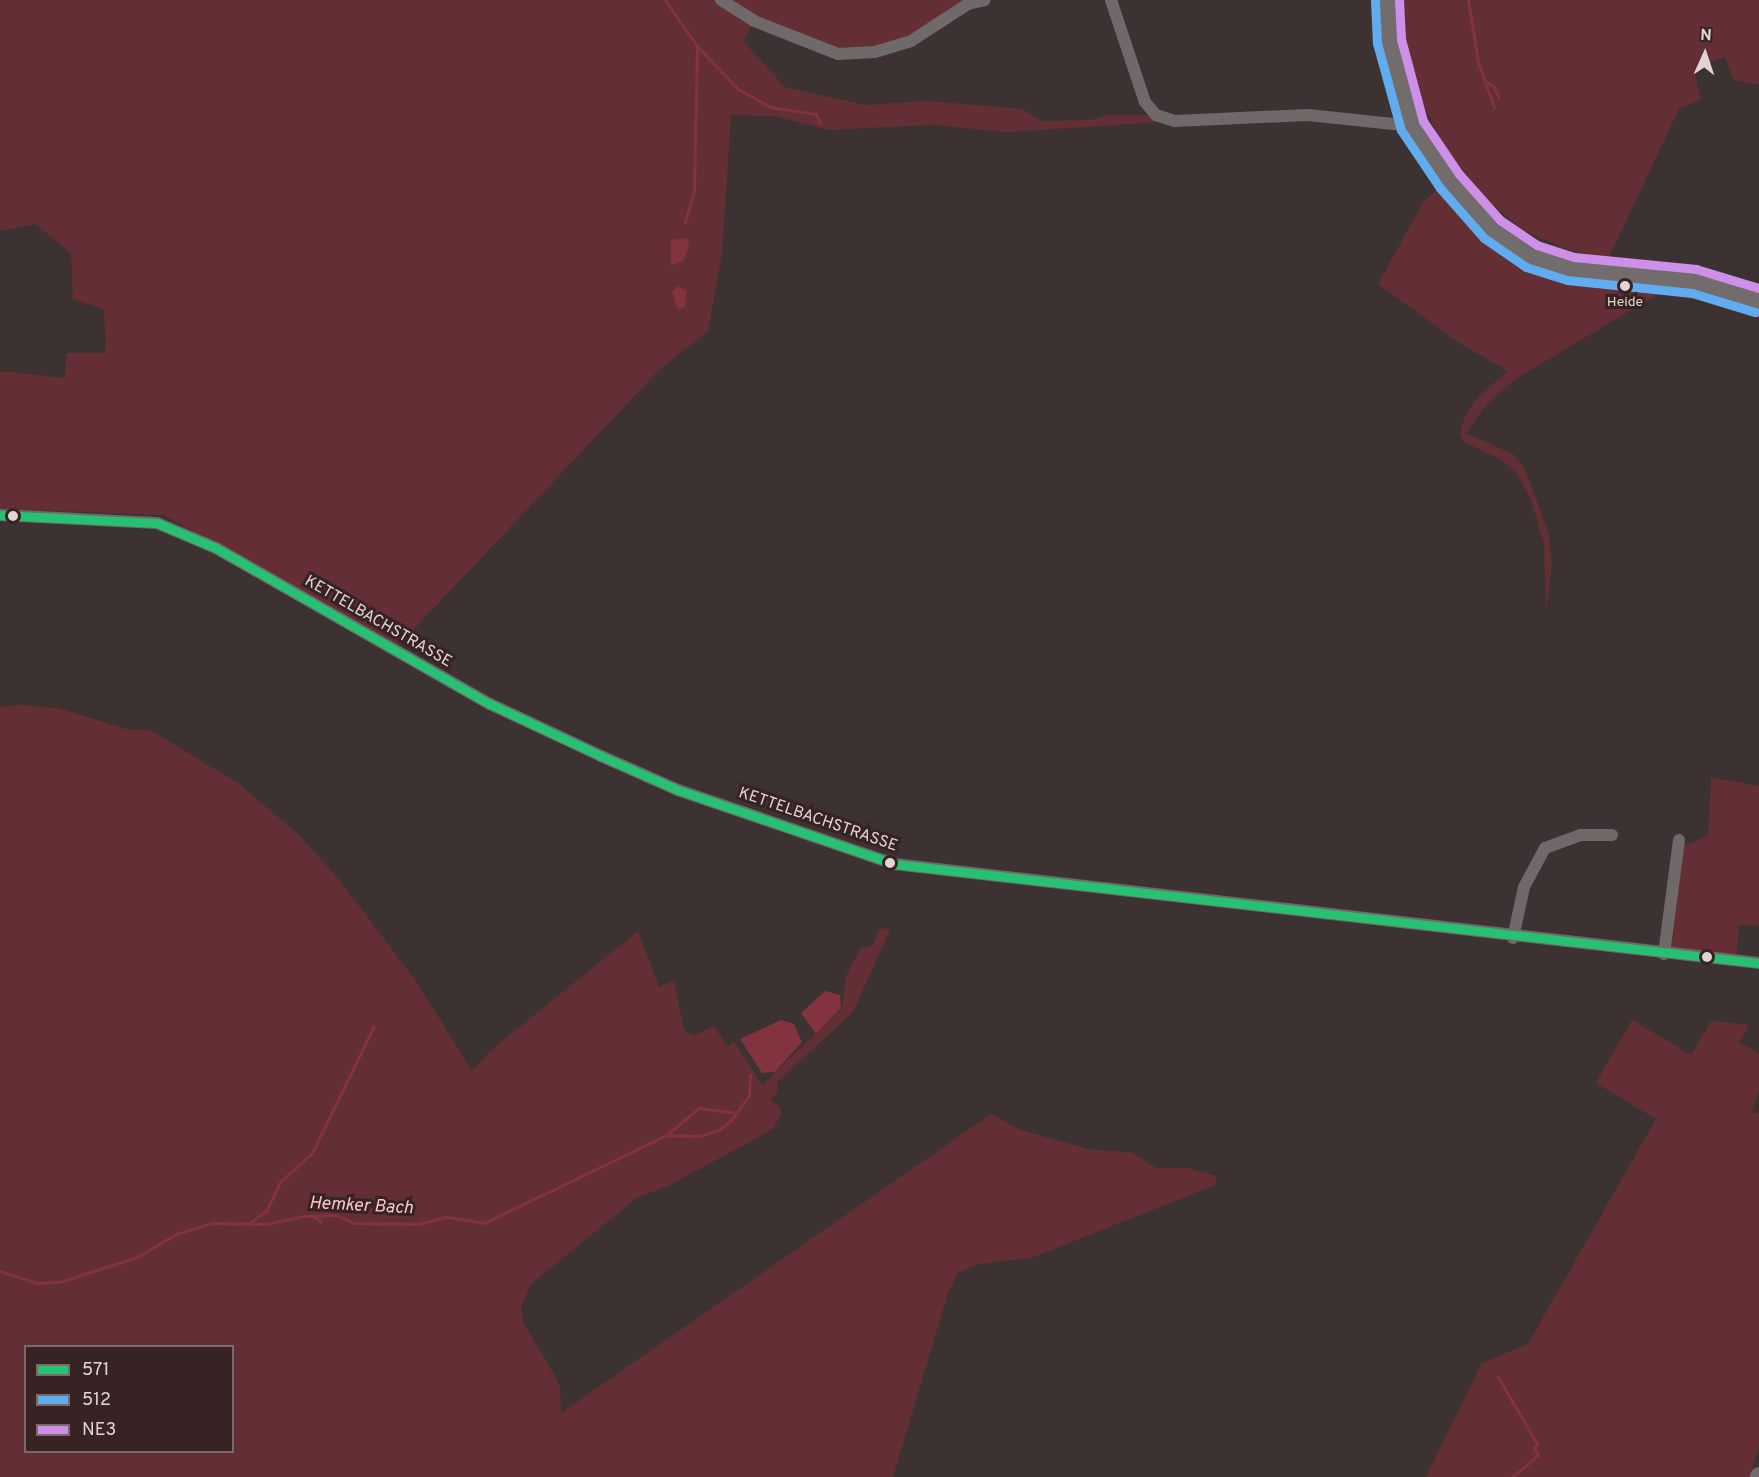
<!DOCTYPE html>
<html>
<head>
<meta charset="utf-8">
<style>
	body { margin:0 }
	#map { position:relative; width:1759px; height:1477px; overflow:hidden; background:#3d3232; font-family:Overpass,sans-serif }
	div>[style] { position:absolute }
	.green>* { inset:0; background:#632f35 }
	.water>* { inset:0; background:#82333d }
	.stream>* { height:3px; margin:-1.5px; padding:0 1.5px; transform-origin:1.5px; border-radius:1.5px; background:#82333d }
	.minor>* { height:12px; margin:-6px; padding:0 6px; transform-origin:6px; border-radius:6px; background:#6f6969 }
	.secondary>* { height:18px; margin:-9px; padding:0 9px; transform-origin:9px; border-radius:9px; background:#736c6c }
	.bus-1>* { height:9px; margin:-4.5px; padding:0 4.5px; transform-origin:4.5px; border-radius:4.5px; background:#26c172 }
	.bus-2>* { height:9px; margin:-4.5px; padding:0 4.5px; transform-origin:4.5px; border-radius:4.5px; background:#60acee }
	.bus-3>* { height:9px; margin:-4.5px; padding:0 4.5px; transform-origin:4.5px; border-radius:4.5px; background:#ce8fe9 }
	.dots>* { width:16px; height:16px; translate:-50% -50%; box-sizing:border-box; border:3px solid #372324; border-radius:50% }
	span { translate:-50% -50%; white-space:nowrap; text-align:center; line-height:1.15; -webkit-text-stroke:6px #372324; paint-order:stroke }
	.bus-label { font-size:14px; color:#e2d4d4 }
	.street-label { font-size:16px; color:#e2d4d4 }
	.water-label { font-size:18px; color:#fac6c8; font-style:italic }
	.legend { position:absolute; left:24px; top:1345px; width:210px; height:108px; box-sizing:border-box; background:#372324; border:2px solid #7b6a6a; margin:0; padding:8px 10px; list-style:none; font-size:18px; color:#e2d4d4 }
	.legend li { display:flex; align-items:center; gap:12px; height:30px }
	.legend b { width:30px; border:2px solid #7b6a6a }
	.north { position:absolute; left:1675px; top:24px; width:60px; height:60px; -webkit-text-stroke:4px #372324; paint-order:stroke; rotate:3deg; font-size:16px; font-weight:700; line-height:24px; text-align:center; color:#e2d4d4 }
	.north::after { content:''; display:block; margin:auto; width:21px; height:27px; background:#e2d4d4; clip-path:polygon(50% 0,100% 100%,50% 72%,0 100%) }
</style>
</head>
<body>
<div id="map">
	<div class="green">
		<div style="clip-path:polygon(0 0,985px 0,911px 41px,838px 54px,754px 21px,743px 41px,785px 87px,864px 105px,928px 101px,1023px 109px,1040px 121px,1090px 120px,1108px 115px,1156px 115px,1175px 121px,1007px 132px,934px 125px,829px 130px,775px 116px,731px 115px,722px 254px,708px 331px,659px 370px,396px 648px,164px 515px,0 509px,0 371px,65px 378px,67px 353px,105px 353px,106px 339px,103px 309px,73px 299px,71px 253px,35px 224px,0 231px)"></div>
		<div style="clip-path:polygon(1399px 0,1759px 0,1759px 85px,1734px 80px,1725px 56px,1694px 70px,1701px 99px,1679px 109px,1608px 259px,1566px 249px,1524px 231px,1484px 197px,1441px 142px,1412px 80px,1399px 22px)"></div>
		<div style="clip-path:polygon(1443px 184px,1565px 275px,1605px 286px,1645px 282px,1684px 285px,1759px 309px,1759px 319px,1713px 302px,1658px 294px,1514px 380px,1486px 405px,1466px 433px,1513px 454px,1525px 469px,1549px 534px,1552px 565px,1546px 611px,1544px 544px,1531px 500px,1516px 472px,1500px 459px,1464px 442px,1460px 434px,1465px 416px,1478px 397px,1508px 371px,1461px 344px,1378px 284px,1424px 201px)"></div>
		<div style="clip-path:polygon(evenodd,22px 705px,58px 708px,129px 730px,150px 730px,239px 784px,298px 834px,341px 882px,418px 984px,472px 1071px,490px 1051px,638px 931px,659px 987px,674px 981px,684px 1030px,693px 1036px,714px 1026px,727px 1047px,734px 1041px,762px 1085px,842px 1009px,846px 976px,860px 949px,873px 945px,880px 928px,890px 930px,853px 1012px,777px 1082px,778px 1092px,770px 1099px,781px 1109px,781px 1115px,773px 1129px,670px 1185px,638px 1197px,531px 1284px,521px 1307px,524px 1324px,560px 1385px,561px 1413px,991px 1114px,1021px 1130px,1056px 1140px,1093px 1150px,1131px 1152px,1156px 1168px,1187px 1168px,1217px 1176px,1215px 1185px,1031px 1258px,978px 1264px,957px 1274px,948px 1293px,893px 1477px,0 1477px,0 707px,22px 705px,26px 1346px,232px 1346px,232px 1452px,26px 1452px,26px 1346px)"></div>
		<div style="clip-path:polygon(1711px 777px,1759px 786px,1759px 926px,1739px 925px,1736px 960px,1664px 954px,1676px 849px,1708px 836px)"></div>
		<div style="clip-path:polygon(1632px 1020px,1691px 1055px,1711px 1021px,1749px 1025px,1739px 1043px,1759px 1053px,1759px 1090px,1752px 1113px,1759px 1113px,1759px 1447px,1753px 1466px,1754px 1477px,1426px 1477px,1482px 1363px,1528px 1344px,1656px 1119px,1596px 1083px)"></div>
	</div>
	<div class="water">
		<div style="clip-path:polygon(688px 238px,689px 247px,683px 261px,671px 266px,671px 240px)"></div>
		<div style="clip-path:polygon(677px 286px,687px 291px,685px 307px,678px 310px,672px 292px)"></div>
		<div style="clip-path:polygon(825px 991px,840px 995px,841px 1008px,816px 1034px,801px 1013px)"></div>
		<div style="clip-path:polygon(781px 1020px,794px 1024px,802px 1042px,775px 1072px,762px 1073px,740px 1039px)"></div>
	</div>
	<div class="stream">
		<div style="left:665px;top:0;width:56px;rotate:55.2deg"></div>
		<div style="left:697px;top:46px;width:59px;rotate:46.4deg"></div>
		<div style="left:738px;top:89px;width:37px;rotate:29deg"></div>
		<div style="left:770px;top:107px;width:47px;rotate:8.7deg"></div>
		<div style="left:816px;top:114px;width:10px;rotate:66deg"></div>
		<div style="left:1468px;top:0;width:63px;rotate:80.8deg"></div>
		<div style="left:1478px;top:62px;width:48px;rotate:70.4deg"></div>
		<div style="left:1486px;top:82px;width:8px;rotate:30deg"></div>
		<div style="left:1493px;top:86px;width:13px;rotate:63deg"></div>
		<div style="left:685px;top:222px;width:33px;rotate:-74deg"></div>
		<div style="left:694px;top:190px;width:144px;rotate:-88.8deg"></div>
		<div style="left:669px;top:1133px;width:39px;rotate:-40deg"></div>
		<div style="left:699px;top:1108px;width:34px;rotate:7deg"></div>
		<div style="left:313px;top:1216px;width:10px;rotate:37deg"></div>
		<div style="left:248px;top:1224px;width:22px;rotate:-36deg"></div>
		<div style="left:266px;top:1211px;width:32px;rotate:-64deg"></div>
		<div style="left:280px;top:1182px;width:43px;rotate:-42.2deg"></div>
		<div style="left:312px;top:1153px;width:141px;rotate:-64deg"></div>
		<div style="left:0;top:1271px;width:40px;rotate:18deg"></div>
		<div style="left:38px;top:1283px;width:22px;rotate:-3deg"></div>
		<div style="left:60px;top:1282px;width:81px;rotate:-18deg"></div>
		<div style="left:137px;top:1257px;width:45px;rotate:-30.5deg"></div>
		<div style="left:176px;top:1234px;width:39px;rotate:-17deg"></div>
		<div style="left:213px;top:1223px;width:53px;rotate:1.1deg"></div>
		<div style="left:266px;top:1224px;width:40px;rotate:-12deg"></div>
		<div style="left:305px;top:1216px;width:31px;rotate:-2deg"></div>
		<div style="left:336px;top:1215px;width:20px;rotate:24deg"></div>
		<div style="left:354px;top:1223px;width:64px;rotate:0.9deg"></div>
		<div style="left:418px;top:1224px;width:30px;rotate:-14deg"></div>
		<div style="left:447px;top:1217px;width:37px;rotate:9deg"></div>
		<div style="left:484px;top:1223px;width:203px;rotate:-25.7deg"></div>
		<div style="left:667px;top:1135px;width:32px;rotate:2deg"></div>
		<div style="left:699px;top:1136px;width:21px;rotate:-17deg"></div>
		<div style="left:719px;top:1130px;width:17px;rotate:-40deg"></div>
		<div style="left:732px;top:1119px;width:29px;rotate:-54deg"></div>
		<div style="left:749px;top:1096px;width:21px;rotate:-87deg"></div>
		<div style="left:1498px;top:1377px;width:78px;rotate:59.8deg"></div>
		<div style="left:1537px;top:1444px;width:5px;rotate:127deg"></div>
		<div style="left:1534px;top:1448px;width:8px;rotate:60deg"></div>
		<div style="left:1538px;top:1455px;width:34px;rotate:140deg"></div>
	</div>
	<div class="minor">
		<div style="left:721px;top:0;width:39px;rotate:32deg"></div>
		<div style="left:754px;top:21px;width:90px;rotate:21.4deg"></div>
		<div style="left:838px;top:54px;width:37px;rotate:-3deg"></div>
		<div style="left:875px;top:52px;width:38px;rotate:-17deg"></div>
		<div style="left:911px;top:41px;width:68px;rotate:-33deg"></div>
		<div style="left:968px;top:4px;width:17px;rotate:-13deg"></div>
		<div style="left:1111px;top:0;width:108px;rotate:71.6deg"></div>
		<div style="left:1145px;top:102px;width:17px;rotate:50deg"></div>
		<div style="left:1156px;top:115px;width:20px;rotate:18deg"></div>
		<div style="left:1175px;top:121px;width:133px;rotate:-2.6deg"></div>
		<div style="left:1308px;top:115px;width:105px;rotate:6deg"></div>
		<div style="left:0;top:515px;width:157px;rotate:2.9deg"></div>
		<div style="left:157px;top:523px;width:64px;rotate:23deg"></div>
		<div style="left:216px;top:548px;width:315px;rotate:29.7deg"></div>
		<div style="left:490px;top:704px;width:123px;rotate:25.1deg"></div>
		<div style="left:601px;top:756px;width:84px;rotate:23.8deg"></div>
		<div style="left:678px;top:790px;width:228px;rotate:18.9deg"></div>
		<div style="left:894px;top:864px;width:871px;rotate:6.53deg"></div>
		<div style="left:1513px;top:938px;width:52px;rotate:-77.8deg"></div>
		<div style="left:1524px;top:887px;width:44px;rotate:-61.7deg"></div>
		<div style="left:1545px;top:848px;width:37px;rotate:-20deg"></div>
		<div style="left:1580px;top:835px;width:32px"></div>
		<div style="left:1664px;top:954px;width:115px;rotate:-82.5deg"></div>
	</div>
	<div class="secondary">
		<div style="left:1387px;top:0;width:41px;rotate:87.2deg"></div>
		<div style="left:1389px;top:41px;width:88px;rotate:74.9deg"></div>
		<div style="left:1412px;top:126px;width:67px;rotate:55.4deg"></div>
		<div style="left:1450px;top:181px;width:64px;rotate:48.8deg"></div>
		<div style="left:1492px;top:229px;width:48px;rotate:34deg"></div>
		<div style="left:1532px;top:256px;width:41px;rotate:18.4deg"></div>
		<div style="left:1571px;top:269px;width:124px;rotate:5.6deg"></div>
		<div style="left:1694px;top:281px;width:68px;rotate:17.1deg"></div>
		<div style="left:1759px;top:1477px;width:1px;rotate:-90deg"></div>
	</div>
	<div class="bus-1">
		<div style="left:0;top:515px;width:157px;rotate:2.9deg"></div>
		<div style="left:157px;top:523px;width:64px;rotate:23deg"></div>
		<div style="left:216px;top:548px;width:315px;rotate:29.7deg"></div>
		<div style="left:490px;top:704px;width:123px;rotate:25.1deg"></div>
		<div style="left:601px;top:756px;width:84px;rotate:23.8deg"></div>
		<div style="left:678px;top:790px;width:228px;rotate:18.9deg"></div>
		<div style="left:894px;top:864px;width:871px;rotate:6.53deg"></div>
	</div>
	<div class="bus-2">
		<div style="left:1375px;top:1px;width:42px;rotate:87.3deg"></div>
		<div style="left:1377px;top:43px;width:90px;rotate:74.6deg"></div>
		<div style="left:1401px;top:130px;width:70px;rotate:56.1deg"></div>
		<div style="left:1440px;top:188px;width:67px;rotate:48.7deg"></div>
		<div style="left:1484px;top:238px;width:51px;rotate:34.6deg"></div>
		<div style="left:1526px;top:267px;width:43px;rotate:17.6deg"></div>
		<div style="left:1567px;top:280px;width:126px;rotate:5.9deg"></div>
		<div style="left:1692px;top:293px;width:66px;rotate:16.8deg"></div>
	</div>
	<div class="bus-3">
		<div style="left:1399px;top:0;width:39px;rotate:87deg"></div>
		<div style="left:1401px;top:39px;width:85px;rotate:75deg"></div>
		<div style="left:1423px;top:121px;width:64px;rotate:55.8deg"></div>
		<div style="left:1459px;top:174px;width:62px;rotate:48.3deg"></div>
		<div style="left:1500px;top:220px;width:45px;rotate:34deg"></div>
		<div style="left:1537px;top:245px;width:39px;rotate:18deg"></div>
		<div style="left:1574px;top:257px;width:123px;rotate:5.6deg"></div>
		<div style="left:1696px;top:269px;width:66px;rotate:16.8deg"></div>
	</div>
	<div class="dots">
		<div style="left:1625px;top:286px;background:#e2d4d4"></div>
		<div style="left:13px;top:516px;background:#e2d4d4"></div>
		<div style="left:890px;top:863px;background:#e2d4d4"></div>
		<div style="left:1707px;top:957px;background:#e2d4d4"></div>
	</div>
	<div class="bus-label">
		<span style="left:1625px;top:303px">Heide</span>
	</div>
	<div class="street-label">
		<span style="left:378px;top:622px;rotate:30deg">KETTELBACHSTRASSE</span>
		<span style="left:818px;top:820px;rotate:19deg">KETTELBACHSTRASSE</span>
	</div>
	<div class="water-label">
		<span style="left:361px;top:1207px;rotate:3deg">Hemker Bach</span>
	</div>
	<ul class="legend">
	<li><b style="height:8px;background:#26c172"></b>571</li>
	<li><b style="height:8px;background:#60acee"></b>512</li>
	<li><b style="height:8px;background:#ce8fe9"></b>NE3</li>
	</ul>
	<div class="north">N</div>
</div>
</body>
</html>
